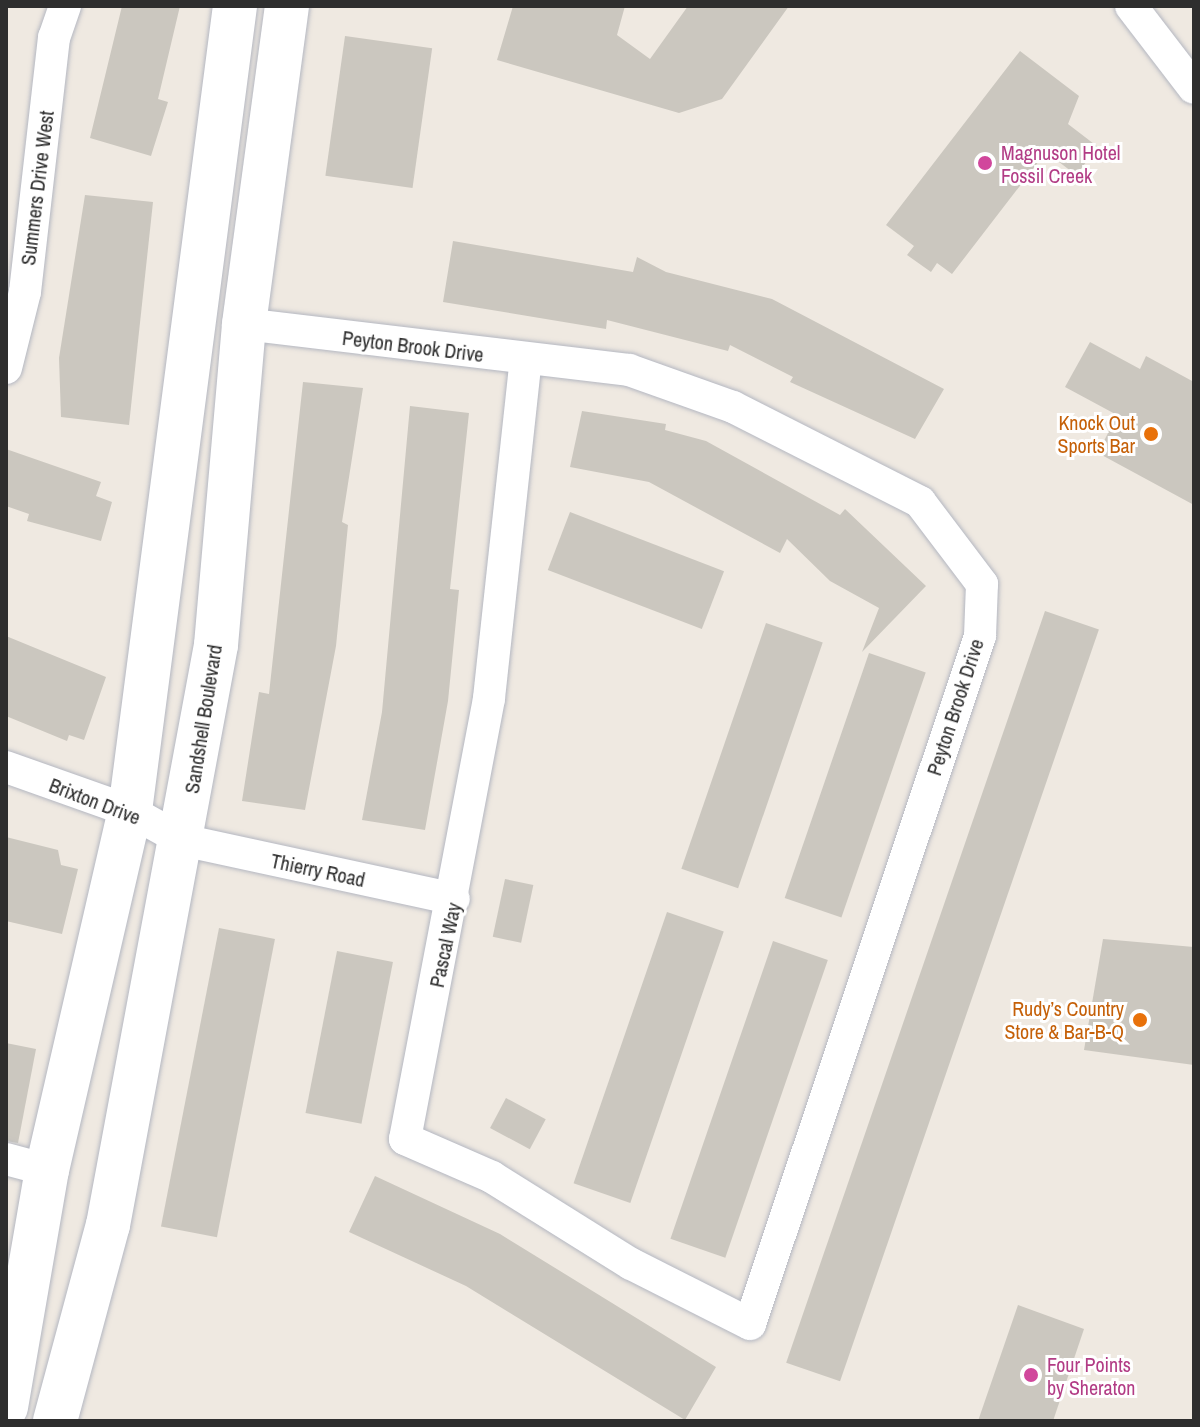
<!DOCTYPE html>
<html>
<head>
<meta charset="utf-8">
<style>
	body { margin:0 }
	#map { position:relative; width:1200px; height:1427px; overflow:hidden; background:#efe9e1; font-family:"Archivo Narrow",sans-serif }
	div>[style] { position:absolute }
	.building>* { inset:0; background:#cbc7bf; transform-origin:0 0 }
	.roads { filter:drop-shadow(0 0 2px #b4b7c1) drop-shadow(0 0 2px #b4b7c1) }
	.street>* { height:32px; margin:-16px; padding:0 16px; transform-origin:16px; border-radius:16px; background:#fff }
	.secondary>* { height:44px; margin:-22px; padding:0 22px; transform-origin:22px; border-radius:22px; background:#fff }
	.dots>* { width:22px; height:22px; translate:-50% -50%; box-sizing:border-box; border:4px solid #fff; border-radius:50% }
	span { translate:-50% -50%; white-space:nowrap; text-align:center; line-height:1.15; -webkit-text-stroke:6px #fff; paint-order:stroke }
	.hotel-label { font-size:20px; color:#b23c85 }
	.left { translate:0 -50%; text-align:left }
	.street-label { font-size:20px; color:#2e2e2e }
	.food-label { font-size:20px; color:#c56008 }
	.right { translate:-100% -50%; text-align:right }
	.frame { position:absolute; inset:0; border:8px solid #2e2e2e; pointer-events:none }
</style>
</head>
<body>
<div id="map">
	<div class="building">
		<div style="clip-path:polygon(122px 6px,180px 6px,158px 99px,168px 102px,151px 156px,90px 138px)"></div>
		<div style="clip-path:polygon(513px 6px,625px 6px,617px 35px,650px 59px,688px 6px,789px 6px,722px 99px,679px 113px,497px 60px)"></div>
		<div style="left:345px;top:36px;width:88px;height:141px;rotate:8deg"></div>
		<div style="clip-path:polygon(1020px 51px,1079px 96px,1068px 124px,1098px 147px,1076px 175px,1046px 152px,952px 274px,937px 263px,931px 272px,907px 255px,914px 246px,886px 225px)"></div>
		<div style="clip-path:polygon(85px 195px,153px 202px,129px 425px,61px 417px,59px 358px)"></div>
		<div style="clip-path:polygon(453px 241px,633px 272px,637px 257px,666px 272px,772px 299px,944px 389px,915px 439px,790px 382px,793px 377px,730px 345px,728px 351px,607px 320px,606px 329px,443px 302px)"></div>
		<div style="clip-path:polygon(1090px 342px,1140px 369px,1146px 356px,1194px 382px,1194px 505px,1098px 453px,1117px 415px,1065px 387px)"></div>
		<div style="clip-path:polygon(303px 382px,363px 388px,342px 522px,348px 525px,336px 646px,305px 810px,242px 801px,259px 692px,269px 694px)"></div>
		<div style="clip-path:polygon(410px 406px,469px 413px,450px 589px,459px 590px,448px 701px,425px 830px,362px 820px,382px 712px)"></div>
		<div style="clip-path:polygon(582px 411px,666px 424px,665px 430px,706px 441px,840px 515px,845px 509px,926px 586px,862px 652px,879px 608px,830px 581px,787px 539px,780px 553px,649px 482px,570px 467px)"></div>
		<div style="clip-path:polygon(6px 449px,101px 482px,96px 496px,112px 502px,101px 541px,27px 521px,29px 514px,6px 506px)"></div>
		<div style="left:570px;top:512px;width:165px;height:62px;rotate:21deg"></div>
		<div style="left:1045px;top:611px;width:57px;height:795px;rotate:19deg"></div>
		<div style="left:766px;top:623px;width:60px;height:260px;rotate:19deg"></div>
		<div style="clip-path:polygon(6px 636px,106px 677px,84px 740px,69px 735px,67px 741px,6px 716px)"></div>
		<div style="left:869px;top:653px;width:60px;height:259px;rotate:19deg"></div>
		<div style="clip-path:polygon(6px 837px,58px 850px,61px 865px,78px 869px,62px 934px,6px 921px)"></div>
		<div style="left:505px;top:879px;width:29px;height:59px;rotate:12deg"></div>
		<div style="left:667px;top:912px;width:60px;height:287px;rotate:19deg"></div>
		<div style="left:219px;top:928px;width:57px;height:304px;rotate:11deg"></div>
		<div style="clip-path:polygon(1103px 939px,1194px 947px,1194px 1065px,1084px 1050px)"></div>
		<div style="left:773px;top:941px;width:58px;height:315px;rotate:19deg"></div>
		<div style="left:337px;top:951px;width:57px;height:165px;rotate:11deg"></div>
		<div style="clip-path:polygon(6px 1043px,36px 1049px,18px 1143px,6px 1141px)"></div>
		<div style="left:506px;top:1098px;width:45px;height:34px;rotate:28deg"></div>
		<div style="clip-path:polygon(375px 1176px,500px 1234px,716px 1367px,685px 1420px,466px 1286px,349px 1232px)"></div>
		<div style="clip-path:polygon(1018px 1305px,1084px 1329px,1053px 1421px,978px 1421px)"></div>
	</div>
	<div class="roads">
		<div class="street">
			<div style="left:1131px;top:6px;width:103px;rotate:52.5deg"></div>
			<div style="left:244px;top:324px;width:388px;rotate:6.8deg"></div>
			<div style="left:629px;top:370px;width:110px;rotate:19.6deg"></div>
			<div style="left:733px;top:407px;width:210px;rotate:26.9deg"></div>
			<div style="left:920px;top:502px;width:103px;rotate:52.9deg"></div>
			<div style="left:982px;top:584px;width:52px;rotate:92.2deg"></div>
			<div style="left:980px;top:636px;width:725px;rotate:108.48deg"></div>
			<div style="left:750px;top:1324px;width:133px;rotate:-153.2deg"></div>
			<div style="left:631px;top:1264px;width:164px;rotate:-148deg"></div>
			<div style="left:492px;top:1177px;width:95px;rotate:-156.4deg"></div>
			<div style="left:405px;top:1139px;width:449px;rotate:-79.2deg"></div>
			<div style="left:489px;top:698px;width:340px;rotate:-83.8deg"></div>
			<div style="left:6px;top:368px;width:78px;rotate:-76deg"></div>
			<div style="left:25px;top:292px;width:256px;rotate:-83.5deg"></div>
			<div style="left:54px;top:38px;width:34px;rotate:-71deg"></div>
			<div style="left:6px;top:767px;width:132px;rotate:19.5deg"></div>
			<div style="left:130px;top:811px;width:60px;rotate:29.1deg"></div>
			<div style="left:182px;top:840px;width:278px;rotate:12.2deg"></div>
			<div style="left:6px;top:1159px;width:42px;rotate:15deg"></div>
		</div>
		<div class="secondary">
			<div style="left:6px;top:1407px;width:241px;rotate:-80.2deg"></div>
			<div style="left:47px;top:1170px;width:368px;rotate:-77deg"></div>
			<div style="left:130px;top:811px;width:812px;rotate:-82.57deg"></div>
			<div style="left:55px;top:1421px;width:203px;rotate:-74.9deg"></div>
			<div style="left:108px;top:1225px;width:590px;rotate:-79.45deg"></div>
			<div style="left:216px;top:645px;width:322px;rotate:-85deg"></div>
			<div style="left:244px;top:324px;width:321px;rotate:-82.3deg"></div>
		</div>
	</div>
	<div class="dots">
		<div style="left:985px;top:163px;background:#d1479c"></div>
		<div style="left:1151px;top:434px;background:#e8710a"></div>
		<div style="left:1140px;top:1020px;background:#e8710a"></div>
		<div style="left:1031px;top:1375px;background:#d1479c"></div>
	</div>
	<div class="hotel-label">
		<span class="left" style="left:1001px;top:164px">Magnuson Hotel<br>Fossil Creek</span>
		<span class="left" style="left:1047px;top:1376px">Four Points<br>by Sheraton</span>
	</div>
	<div class="street-label">
		<span style="left:37px;top:188px;rotate:-83deg">Summers Drive West</span>
		<span style="left:413px;top:346px;rotate:7deg">Peyton Brook Drive</span>
		<span style="left:955px;top:707px;rotate:-72deg">Peyton Brook Drive</span>
		<span style="left:203px;top:719px;rotate:-81deg">Sandshell Boulevard</span>
		<span style="left:95px;top:801px;rotate:21deg">Brixton Drive</span>
		<span style="left:318px;top:870px;rotate:12deg">Thierry Road</span>
		<span style="left:445px;top:945px;rotate:-78deg">Pascal Way</span>
	</div>
	<div class="food-label">
		<span class="right" style="left:1135px;top:434px">Knock Out<br>Sports Bar</span>
		<span class="right" style="left:1124px;top:1020px">Rudy’s Country<br>Store &amp; Bar-B-Q</span>
	</div>
	<div class="frame"></div>
</div>
</body>
</html>
